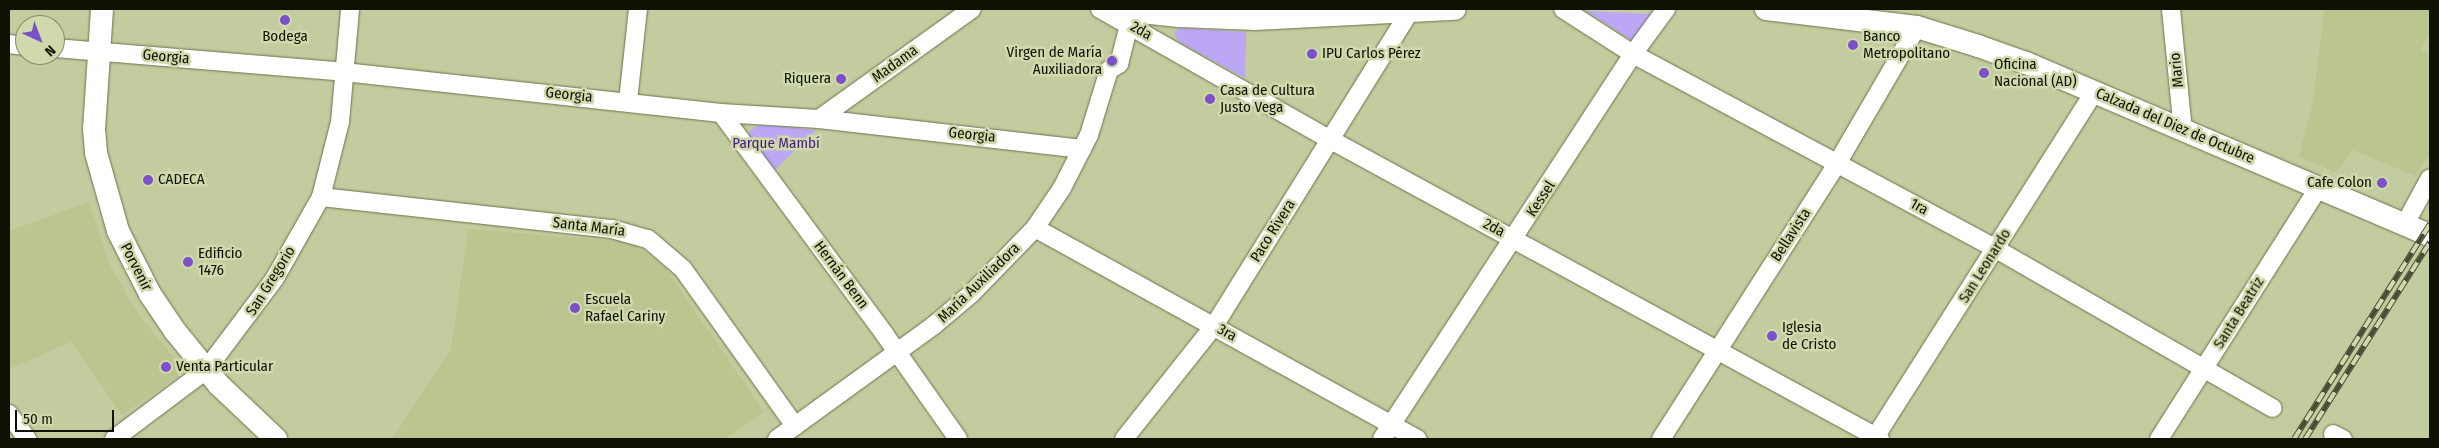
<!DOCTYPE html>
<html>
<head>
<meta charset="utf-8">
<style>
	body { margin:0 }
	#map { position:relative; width:2439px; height:448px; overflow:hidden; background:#c3cc9f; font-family:"Fira Sans Condensed",sans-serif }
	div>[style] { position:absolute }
	.built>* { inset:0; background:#bbc590 }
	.green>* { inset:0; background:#bca7f4 }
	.roads { filter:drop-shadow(0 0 1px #6c734a) drop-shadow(0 0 1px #6c734a) }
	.minor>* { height:18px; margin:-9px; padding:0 9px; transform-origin:9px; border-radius:9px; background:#fff }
	.major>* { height:22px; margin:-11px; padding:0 11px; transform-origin:11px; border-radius:11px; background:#fff }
	.rail>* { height:5.5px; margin-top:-2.75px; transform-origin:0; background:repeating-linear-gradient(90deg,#d0d9ab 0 11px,#484d35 0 22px); box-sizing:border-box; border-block:1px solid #484d35 }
	.dots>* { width:14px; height:14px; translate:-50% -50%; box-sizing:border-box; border:2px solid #d0d9ab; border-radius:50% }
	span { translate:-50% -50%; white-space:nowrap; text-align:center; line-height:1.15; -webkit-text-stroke:5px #d0d9ab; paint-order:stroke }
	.street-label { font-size:15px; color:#0e1103 }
	.poi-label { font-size:15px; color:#0e1103 }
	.left { translate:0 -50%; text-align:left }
	.right { translate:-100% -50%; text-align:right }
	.park-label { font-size:15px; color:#461a81 }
	.frame { position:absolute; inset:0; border:10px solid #0e1103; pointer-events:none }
	.north { position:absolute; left:15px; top:15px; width:50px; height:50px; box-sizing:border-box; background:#d0d9ab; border:1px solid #828968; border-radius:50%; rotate:137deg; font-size:14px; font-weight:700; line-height:20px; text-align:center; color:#0e1103 }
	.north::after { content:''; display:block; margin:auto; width:18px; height:22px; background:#7b50c9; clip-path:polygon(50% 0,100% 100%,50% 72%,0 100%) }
	.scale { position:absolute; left:15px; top:410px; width:99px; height:22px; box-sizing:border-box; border:2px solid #0e1103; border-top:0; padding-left:6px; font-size:15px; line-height:18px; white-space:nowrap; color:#0e1103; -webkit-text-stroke:4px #d0d9ab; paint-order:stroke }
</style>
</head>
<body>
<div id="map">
	<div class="built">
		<div style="clip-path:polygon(2324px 9px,2430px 9px,2430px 32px,2421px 50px,2430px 55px,2430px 154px,2415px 176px,2353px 150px,2336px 172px,2299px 157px,2314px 96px)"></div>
		<div style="clip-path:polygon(89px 202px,109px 263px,134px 308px,185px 372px,122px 415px,71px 342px,9px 369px,9px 231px)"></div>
		<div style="clip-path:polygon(468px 229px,630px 242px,665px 267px,764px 412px,725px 439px,392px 439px,451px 349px)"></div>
	</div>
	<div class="green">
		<div style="clip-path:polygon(1586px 11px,1653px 14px,1633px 41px)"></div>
		<div style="clip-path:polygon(1179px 28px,1246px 32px,1245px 78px,1179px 42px,1174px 33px)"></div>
		<div style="clip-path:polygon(760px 124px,816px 130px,774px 171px,748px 139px,750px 131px)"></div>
	</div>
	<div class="roads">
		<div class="minor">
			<div style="left:1100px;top:9px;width:266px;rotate:29.6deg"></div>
			<div style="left:1331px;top:140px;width:625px;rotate:28.57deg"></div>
			<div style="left:1563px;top:9px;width:83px;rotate:32.7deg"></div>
			<div style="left:1633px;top:54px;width:412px;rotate:28.2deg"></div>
			<div style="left:1996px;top:249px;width:319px;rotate:29.9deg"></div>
			<div style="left:2171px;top:9px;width:123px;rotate:84.4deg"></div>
			<div style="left:9px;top:44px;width:16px;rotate:7deg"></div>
			<div style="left:55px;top:48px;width:290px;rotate:4.7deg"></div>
			<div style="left:344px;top:72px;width:379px;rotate:6.2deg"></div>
			<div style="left:721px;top:113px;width:98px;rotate:3.5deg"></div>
			<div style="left:819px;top:119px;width:265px;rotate:6.5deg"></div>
			<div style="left:1109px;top:70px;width:12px;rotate:-31deg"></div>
			<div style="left:1119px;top:64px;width:53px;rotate:-75.7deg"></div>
			<div style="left:628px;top:101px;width:93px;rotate:-83.8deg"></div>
			<div style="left:721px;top:113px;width:276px;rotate:53.5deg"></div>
			<div style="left:885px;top:335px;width:127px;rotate:54.9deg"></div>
			<div style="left:819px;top:119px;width:188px;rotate:-35.7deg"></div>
			<div style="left:321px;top:197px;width:293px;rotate:6.3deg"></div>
			<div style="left:612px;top:229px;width:37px;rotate:16deg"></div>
			<div style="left:648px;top:239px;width:46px;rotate:40.6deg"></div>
			<div style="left:683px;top:269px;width:193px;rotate:54.5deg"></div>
			<div style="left:2405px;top:224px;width:52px;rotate:-61.5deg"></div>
			<div style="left:1035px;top:228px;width:437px;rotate:28.9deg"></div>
			<div style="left:9px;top:414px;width:31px;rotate:54deg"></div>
			<div style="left:2333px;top:434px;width:11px;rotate:27deg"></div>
			<div style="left:114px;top:439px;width:115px;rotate:-36.9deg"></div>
			<div style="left:206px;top:370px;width:115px;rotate:-53.1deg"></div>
			<div style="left:275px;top:278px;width:93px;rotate:-60.4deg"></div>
			<div style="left:321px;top:197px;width:77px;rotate:-75.8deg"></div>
			<div style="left:340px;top:122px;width:113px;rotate:-84.9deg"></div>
			<div style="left:777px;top:439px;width:193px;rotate:-35.9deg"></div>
			<div style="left:933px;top:326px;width:51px;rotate:-40.2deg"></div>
			<div style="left:972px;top:293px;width:91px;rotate:-45.9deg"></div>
			<div style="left:1035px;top:228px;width:48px;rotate:-56deg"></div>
			<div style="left:1062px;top:188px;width:59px;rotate:-63deg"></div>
			<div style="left:1089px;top:135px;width:68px;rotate:-72.9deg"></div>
			<div style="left:1124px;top:439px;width:144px;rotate:-51.5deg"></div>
			<div style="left:1214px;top:326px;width:369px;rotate:-58.1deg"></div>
			<div style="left:1382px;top:439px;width:460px;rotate:-56.9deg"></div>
			<div style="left:1633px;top:54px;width:56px;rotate:-53.7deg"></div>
			<div style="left:1661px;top:439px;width:329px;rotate:-57.4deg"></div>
			<div style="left:1838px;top:162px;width:156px;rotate:-59.7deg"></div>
			<div style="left:1874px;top:439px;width:411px;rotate:-57.6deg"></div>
			<div style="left:2159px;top:439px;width:299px;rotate:-57.6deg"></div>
		</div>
		<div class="major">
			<div style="left:102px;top:9px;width:120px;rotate:93.8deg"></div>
			<div style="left:94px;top:129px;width:24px;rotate:85deg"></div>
			<div style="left:96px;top:153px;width:81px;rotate:74.2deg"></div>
			<div style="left:118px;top:231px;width:71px;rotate:63.1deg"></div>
			<div style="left:150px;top:294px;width:45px;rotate:56deg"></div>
			<div style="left:175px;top:331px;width:68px;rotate:50.9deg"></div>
			<div style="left:218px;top:384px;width:80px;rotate:43.5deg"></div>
			<div style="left:1113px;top:9px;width:66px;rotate:6.1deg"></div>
			<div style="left:1179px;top:16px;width:76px;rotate:2.3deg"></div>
			<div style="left:1255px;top:19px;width:200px;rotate:-2.9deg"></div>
			<div style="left:1766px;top:9px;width:152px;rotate:6.8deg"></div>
			<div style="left:1917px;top:27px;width:64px;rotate:17.3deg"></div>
			<div style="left:1978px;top:46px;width:51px;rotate:19.5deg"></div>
			<div style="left:2026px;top:63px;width:439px;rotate:23.1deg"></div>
		</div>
	</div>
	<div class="rail">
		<div style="left:2294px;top:439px;width:254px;rotate:-57.7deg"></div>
		<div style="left:2305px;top:439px;width:233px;rotate:-57.6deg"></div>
	</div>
	<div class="dots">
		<div style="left:285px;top:20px;background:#7b50c9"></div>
		<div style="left:1853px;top:45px;background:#7b50c9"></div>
		<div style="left:1312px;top:54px;background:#7b50c9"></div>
		<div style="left:1112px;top:61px;background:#7b50c9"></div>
		<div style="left:1984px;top:73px;background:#7b50c9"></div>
		<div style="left:841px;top:79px;background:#7b50c9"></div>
		<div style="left:1210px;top:99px;background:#7b50c9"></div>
		<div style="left:148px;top:180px;background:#7b50c9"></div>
		<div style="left:2382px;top:183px;background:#7b50c9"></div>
		<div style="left:188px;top:262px;background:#7b50c9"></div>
		<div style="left:575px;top:308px;background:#7b50c9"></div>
		<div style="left:1772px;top:336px;background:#7b50c9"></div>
		<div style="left:166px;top:367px;background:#7b50c9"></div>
	</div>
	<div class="street-label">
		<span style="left:1141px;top:31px;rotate:29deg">2da</span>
		<span style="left:166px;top:57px;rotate:5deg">Georgia</span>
		<span style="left:895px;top:64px;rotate:-36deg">Madama</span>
		<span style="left:2177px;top:70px;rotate:-96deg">Mario</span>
		<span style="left:569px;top:95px;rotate:6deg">Georgia</span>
		<span style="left:2175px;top:126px;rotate:23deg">Calzada del Diez de Octubre</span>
		<span style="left:972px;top:135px;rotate:6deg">Georgia</span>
		<span style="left:1541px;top:199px;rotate:-57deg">Kessel</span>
		<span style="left:1919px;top:207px;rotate:29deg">1ra</span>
		<span style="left:589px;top:227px;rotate:7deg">Santa María</span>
		<span style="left:1494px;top:228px;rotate:28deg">2da</span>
		<span style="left:1273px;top:231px;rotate:-58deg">Paco Rivera</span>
		<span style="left:1791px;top:235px;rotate:-57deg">Bellavista</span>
		<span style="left:1985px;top:266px;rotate:-58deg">San Leonardo</span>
		<span style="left:136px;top:267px;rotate:63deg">Porvenir</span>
		<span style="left:841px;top:275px;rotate:53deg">Hernán Benn</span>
		<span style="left:271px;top:281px;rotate:-58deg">San Gregorio</span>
		<span style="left:979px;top:283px;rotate:-44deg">María Auxiliadora</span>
		<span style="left:2239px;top:313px;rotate:-58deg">Santa Beatriz</span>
		<span style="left:1227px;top:333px;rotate:29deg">3ra</span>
	</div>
	<div class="poi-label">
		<span class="left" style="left:1863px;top:45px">Banco<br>Metropolitano</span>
		<span style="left:285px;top:37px">Bodega</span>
		<span class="right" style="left:1102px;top:61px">Virgen de María<br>Auxiliadora</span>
		<span class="left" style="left:1322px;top:54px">IPU Carlos Pérez</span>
		<span class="left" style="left:1994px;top:73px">Oficina<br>Nacional (AD)</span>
		<span class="right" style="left:831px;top:79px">Riquera</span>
		<span class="left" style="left:1220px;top:99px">Casa de Cultura<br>Justo Vega</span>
		<span class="left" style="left:158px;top:180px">CADECA</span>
		<span class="right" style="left:2372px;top:183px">Cafe Colon</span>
		<span class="left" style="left:198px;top:262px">Edificio<br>1476</span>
		<span class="left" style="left:585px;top:308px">Escuela<br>Rafael Cariny</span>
		<span class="left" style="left:1782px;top:336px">Iglesia<br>de Cristo</span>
		<span class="left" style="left:176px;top:367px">Venta Particular</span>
	</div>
	<div class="park-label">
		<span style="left:776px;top:144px">Parque Mambí</span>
	</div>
	<div class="frame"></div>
	<div class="north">N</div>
	<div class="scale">50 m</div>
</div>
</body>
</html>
